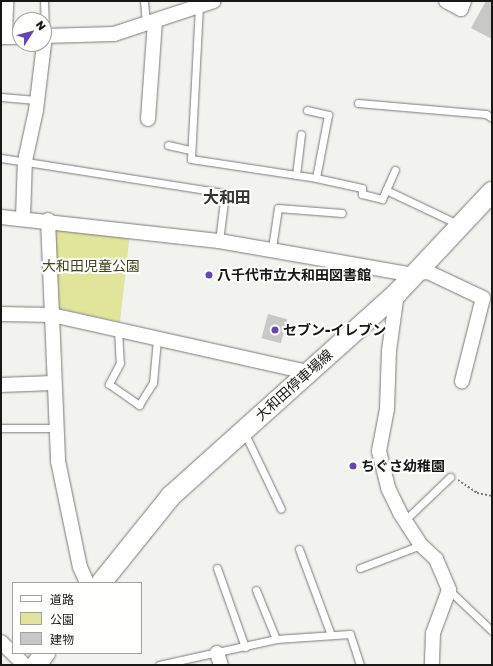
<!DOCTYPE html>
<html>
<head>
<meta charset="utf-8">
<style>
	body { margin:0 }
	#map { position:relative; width:493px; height:666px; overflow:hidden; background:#f2f2ef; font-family:"Golos Text","Noto Sans JP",sans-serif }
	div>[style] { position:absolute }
	.green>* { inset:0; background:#e1e59b }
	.building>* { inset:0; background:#c8c8c5; transform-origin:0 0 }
	.path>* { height:2px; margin-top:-1px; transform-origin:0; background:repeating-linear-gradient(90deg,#7c7c7a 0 2px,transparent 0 4px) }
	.roads { filter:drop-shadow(0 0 1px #7a7a77) drop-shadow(0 0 1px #7a7a77) }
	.service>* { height:7px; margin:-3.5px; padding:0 3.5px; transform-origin:3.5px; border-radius:3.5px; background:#fff }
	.minor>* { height:14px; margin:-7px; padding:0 7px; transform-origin:7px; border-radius:7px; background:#fff }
	.secondary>* { height:20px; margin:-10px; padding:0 10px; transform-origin:10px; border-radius:10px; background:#fff }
	.dots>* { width:11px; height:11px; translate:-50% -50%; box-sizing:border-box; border:2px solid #fffffe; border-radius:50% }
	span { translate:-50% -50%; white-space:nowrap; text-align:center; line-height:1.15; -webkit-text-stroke:4px #fffffe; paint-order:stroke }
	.park-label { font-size:14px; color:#42431e }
	.poi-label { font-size:14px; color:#171716; font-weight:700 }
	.left { translate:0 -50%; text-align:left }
	.street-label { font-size:14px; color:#171716 }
	.quarter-label { font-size:16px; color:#343431; font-weight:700 }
	.frame { position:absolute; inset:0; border:2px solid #171716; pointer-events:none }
	.legend { position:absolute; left:12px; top:582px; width:130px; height:72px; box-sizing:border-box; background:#fffffe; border:1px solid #a2a2a1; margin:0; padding:5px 7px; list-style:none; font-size:12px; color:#171716 }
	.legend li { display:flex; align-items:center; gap:8px; height:20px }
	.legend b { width:20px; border:1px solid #a2a2a1 }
	.north { position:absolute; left:12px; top:12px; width:40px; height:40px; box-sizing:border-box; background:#fffffe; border:1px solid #a2a2a1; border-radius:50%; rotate:54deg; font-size:11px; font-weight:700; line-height:16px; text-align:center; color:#171716 }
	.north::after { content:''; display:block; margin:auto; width:14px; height:18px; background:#6545bd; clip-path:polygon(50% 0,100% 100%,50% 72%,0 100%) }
</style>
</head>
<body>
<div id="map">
	<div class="green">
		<div style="clip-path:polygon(55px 226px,130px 233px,120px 322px,56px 308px)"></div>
	</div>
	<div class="building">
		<div style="clip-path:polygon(486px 1px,492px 2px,492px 39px,471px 28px)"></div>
		<div style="left:268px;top:314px;width:20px;height:25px;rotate:15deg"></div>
	</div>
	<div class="path">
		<div style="left:458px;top:480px;width:23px;rotate:34deg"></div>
		<div style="left:477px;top:493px;width:15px;rotate:11deg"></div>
	</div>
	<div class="roads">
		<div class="service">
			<div style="left:44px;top:1px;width:35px;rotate:88deg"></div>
			<div style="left:144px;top:1px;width:24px;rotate:85deg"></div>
			<div style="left:199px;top:6px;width:153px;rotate:93deg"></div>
			<div style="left:191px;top:159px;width:126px;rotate:8.6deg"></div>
			<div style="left:316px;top:178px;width:47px;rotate:12.3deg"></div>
			<div style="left:362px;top:188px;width:6px;rotate:90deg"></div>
			<div style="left:362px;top:194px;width:21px;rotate:14deg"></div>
			<div style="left:382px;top:199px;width:10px;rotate:-66deg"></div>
			<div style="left:386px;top:190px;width:82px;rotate:25.3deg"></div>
			<div style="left:1px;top:97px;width:35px;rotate:5deg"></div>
			<div style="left:358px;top:103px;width:128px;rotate:4.9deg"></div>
			<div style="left:486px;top:114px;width:7px;rotate:34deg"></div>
			<div style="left:307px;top:110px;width:22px;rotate:13deg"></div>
			<div style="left:328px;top:115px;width:64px;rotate:100.8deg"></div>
			<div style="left:168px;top:145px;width:23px;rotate:13deg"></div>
			<div style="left:1px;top:158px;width:227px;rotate:8.9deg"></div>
			<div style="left:225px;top:193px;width:48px;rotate:97.1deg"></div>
			<div style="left:296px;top:175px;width:41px;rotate:-83deg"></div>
			<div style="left:386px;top:190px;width:22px;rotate:-66deg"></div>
			<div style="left:272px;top:248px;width:40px;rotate:-81.5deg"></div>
			<div style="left:278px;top:208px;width:64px;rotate:4.5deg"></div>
			<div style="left:118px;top:329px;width:34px;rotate:87deg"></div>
			<div style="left:120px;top:363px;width:24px;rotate:118deg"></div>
			<div style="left:109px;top:384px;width:37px;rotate:35deg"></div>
			<div style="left:139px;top:405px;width:26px;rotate:-58deg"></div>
			<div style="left:153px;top:383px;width:44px;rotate:-84.8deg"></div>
			<div style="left:1px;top:428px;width:54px"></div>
			<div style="left:244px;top:432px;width:85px;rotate:64.3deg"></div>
			<div style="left:404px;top:521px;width:64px;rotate:-43.7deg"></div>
			<div style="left:299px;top:549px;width:92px;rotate:69.6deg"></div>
			<div style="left:217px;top:568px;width:84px;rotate:70.5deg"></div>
			<div style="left:360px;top:568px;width:65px;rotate:-20.7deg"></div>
			<div style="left:256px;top:590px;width:53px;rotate:67.8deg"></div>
			<div style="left:449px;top:590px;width:59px;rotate:43.6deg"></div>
			<div style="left:159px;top:665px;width:120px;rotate:-12.5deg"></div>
			<div style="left:276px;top:639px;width:74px;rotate:-3.9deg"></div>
			<div style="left:350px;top:634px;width:33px;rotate:72deg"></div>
		</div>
		<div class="minor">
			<div style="left:446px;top:1px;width:17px;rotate:28deg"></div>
			<div style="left:461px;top:9px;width:9px;rotate:-69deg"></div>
			<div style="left:44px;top:36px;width:70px;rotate:-1.6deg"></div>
			<div style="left:114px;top:34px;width:105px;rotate:-18.3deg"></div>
			<div style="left:1px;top:37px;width:19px"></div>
			<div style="left:5px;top:37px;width:36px;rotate:-88deg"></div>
			<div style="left:148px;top:119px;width:97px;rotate:-85.9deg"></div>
			<div style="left:1px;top:217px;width:219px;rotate:6.3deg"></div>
			<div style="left:219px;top:241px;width:193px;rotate:9.9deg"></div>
			<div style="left:409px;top:274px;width:19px;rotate:-6deg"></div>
			<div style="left:428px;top:272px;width:61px;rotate:25.3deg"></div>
			<div style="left:483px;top:298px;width:86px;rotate:104.2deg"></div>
			<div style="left:23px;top:217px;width:56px;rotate:-88deg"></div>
			<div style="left:25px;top:161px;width:52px;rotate:-77.8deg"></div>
			<div style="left:36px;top:110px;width:75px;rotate:-83.1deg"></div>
			<div style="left:48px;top:220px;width:241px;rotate:87.6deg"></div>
			<div style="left:58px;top:461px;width:108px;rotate:78.3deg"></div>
			<div style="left:80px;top:567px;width:17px;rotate:66deg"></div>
			<div style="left:397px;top:293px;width:59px;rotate:97.9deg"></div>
			<div style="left:389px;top:351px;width:58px;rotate:92deg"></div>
			<div style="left:387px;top:409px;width:43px;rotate:100.8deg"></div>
			<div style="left:379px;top:451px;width:38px;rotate:76deg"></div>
			<div style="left:388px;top:488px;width:28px;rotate:64deg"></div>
			<div style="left:400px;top:513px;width:38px;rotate:57deg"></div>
			<div style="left:421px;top:545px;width:21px;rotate:43deg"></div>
			<div style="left:436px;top:559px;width:34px;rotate:67deg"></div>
			<div style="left:449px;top:590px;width:46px;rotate:110.4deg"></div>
			<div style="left:433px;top:633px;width:32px;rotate:92deg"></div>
			<div style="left:1px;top:314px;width:51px;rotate:1.1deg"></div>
			<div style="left:52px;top:315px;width:262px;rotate:12.6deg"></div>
			<div style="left:1px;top:385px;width:52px;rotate:-2.2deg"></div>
			<div style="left:1px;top:642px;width:33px;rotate:44deg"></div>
			<div style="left:217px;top:653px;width:13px;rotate:72deg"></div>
		</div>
		<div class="secondary">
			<div style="left:101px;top:583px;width:112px;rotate:-51.2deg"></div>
			<div style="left:171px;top:496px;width:304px;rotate:-41.9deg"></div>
			<div style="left:397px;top:293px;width:139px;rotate:-46.8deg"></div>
			<div style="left:36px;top:665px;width:15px;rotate:-53deg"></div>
		</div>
	</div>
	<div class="dots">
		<div style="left:209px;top:275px;background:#6545bd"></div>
		<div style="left:275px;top:330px;background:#6545bd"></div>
		<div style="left:353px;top:466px;background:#6545bd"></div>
	</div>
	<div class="park-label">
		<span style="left:91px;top:266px">大和田児童公園</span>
	</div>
	<div class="poi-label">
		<span class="left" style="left:217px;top:275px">八千代市立大和田図書館</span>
		<span class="left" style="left:283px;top:330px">セブン-イレブン</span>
		<span class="left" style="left:361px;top:466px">ちぐさ幼稚園</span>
	</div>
	<div class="street-label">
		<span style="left:294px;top:385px;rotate:-42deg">大和田停車場線</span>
	</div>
	<div class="quarter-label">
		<span style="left:227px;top:197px">大和田</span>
	</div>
	<div class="frame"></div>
	<ul class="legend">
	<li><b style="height:5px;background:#fff"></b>道路</li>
	<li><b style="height:11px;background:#e1e59b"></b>公園</li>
	<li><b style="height:11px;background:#c8c8c5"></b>建物</li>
	</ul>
	<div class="north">N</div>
</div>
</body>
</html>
